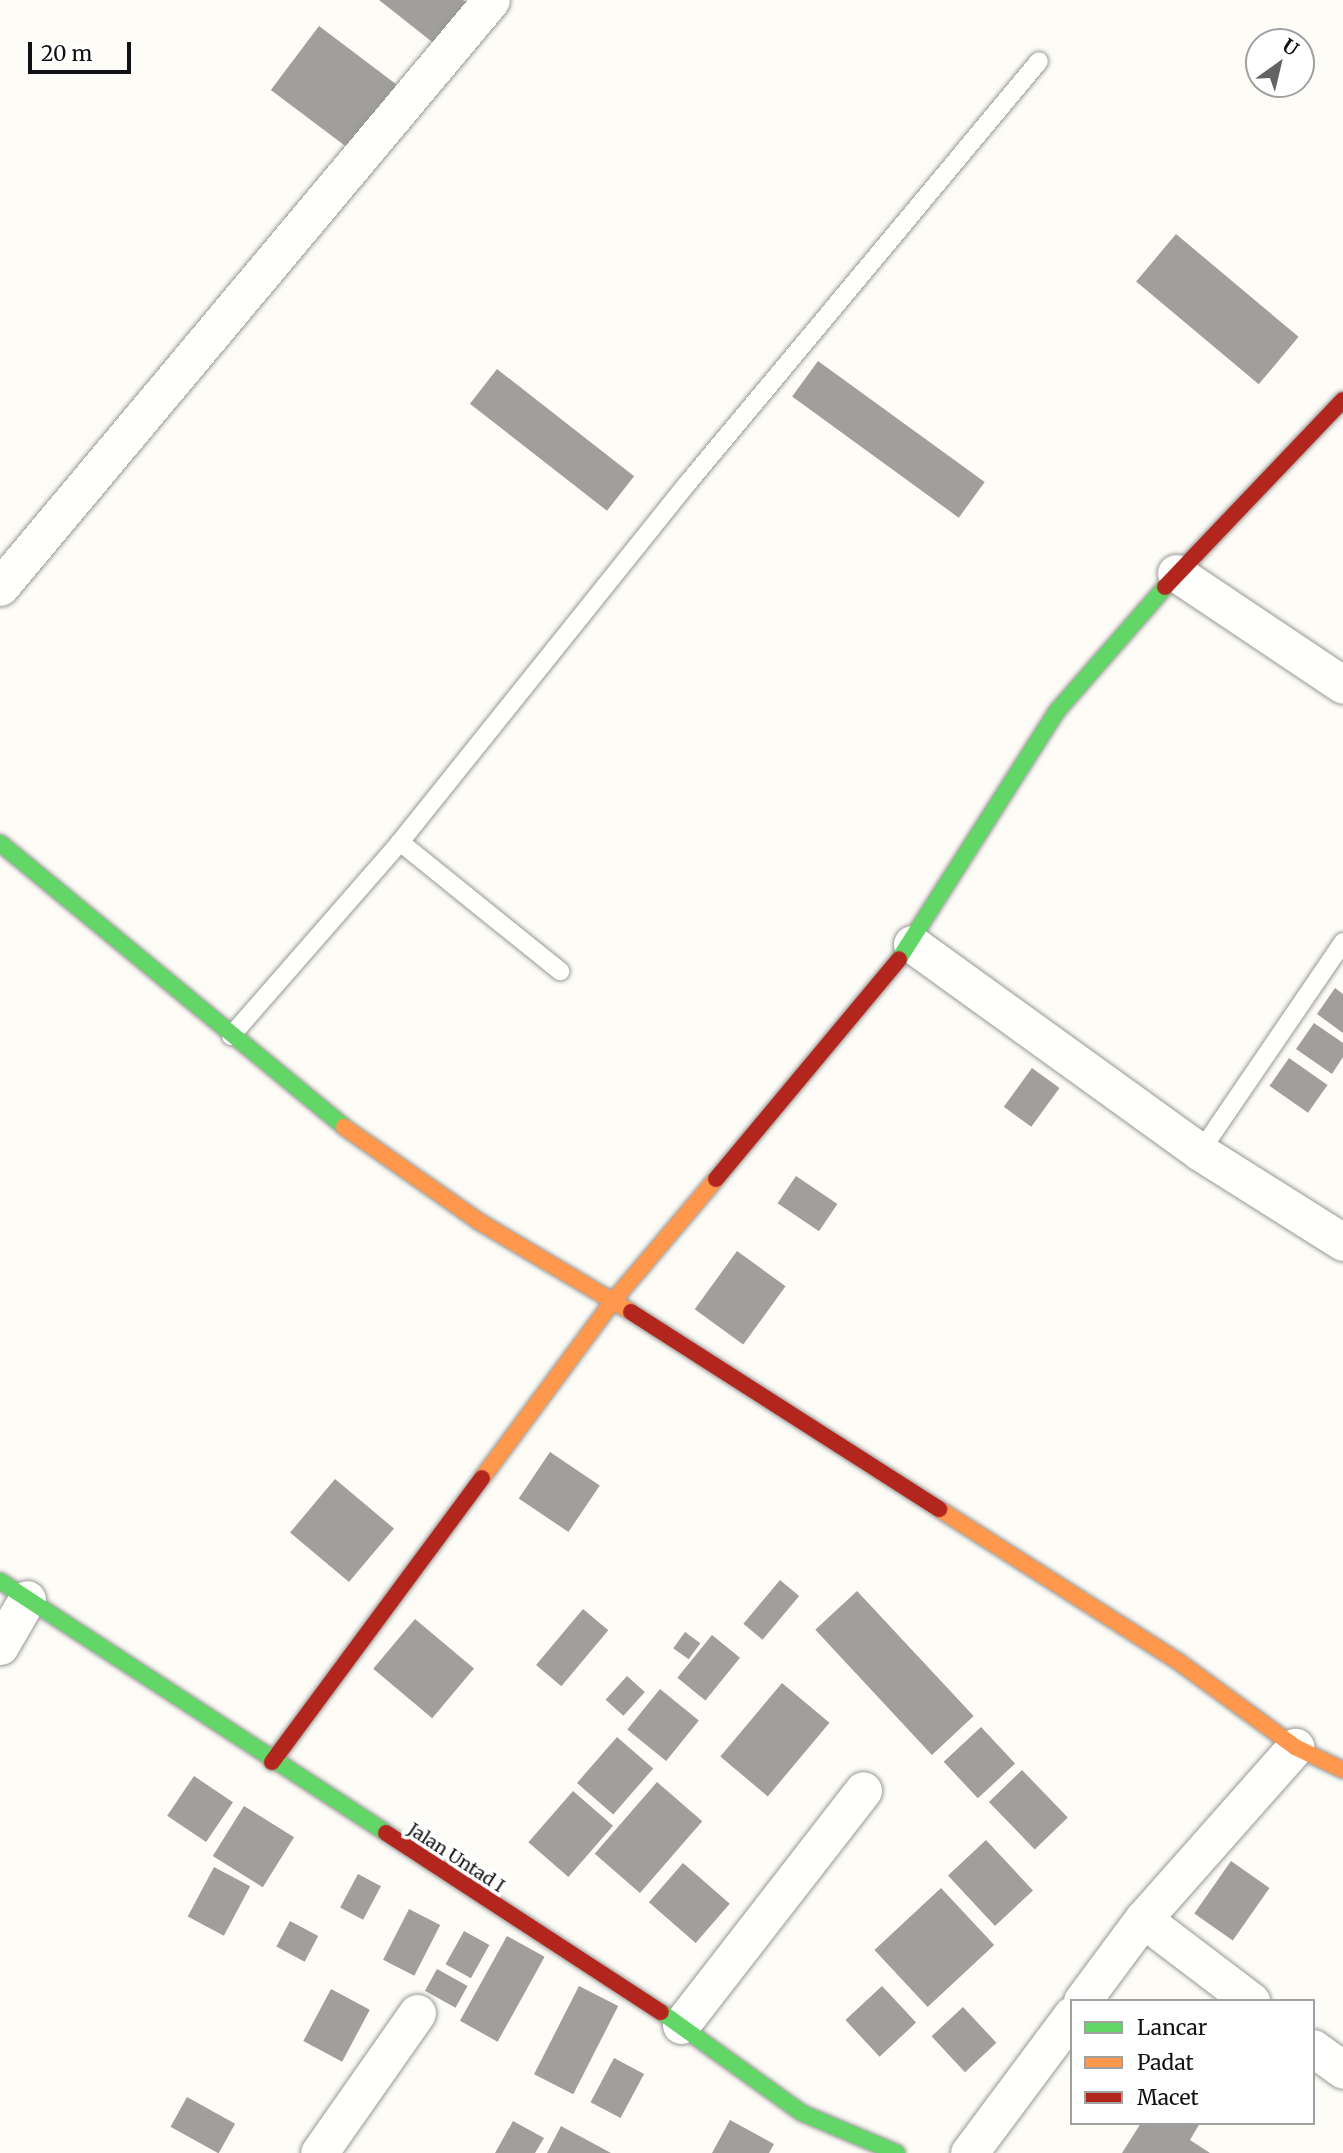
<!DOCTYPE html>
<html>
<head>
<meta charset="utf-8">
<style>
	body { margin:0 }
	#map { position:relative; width:1343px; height:2153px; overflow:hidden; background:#fdfcf7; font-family:Merriweather,serif }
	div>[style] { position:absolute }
	.building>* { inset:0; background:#a19f9c; transform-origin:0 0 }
	.roads { filter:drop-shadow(0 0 2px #979795) drop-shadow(0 0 2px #979795) }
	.lane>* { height:18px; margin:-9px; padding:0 9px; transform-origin:9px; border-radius:9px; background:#fffffe }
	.street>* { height:37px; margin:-18.5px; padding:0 18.5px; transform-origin:18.5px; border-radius:18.5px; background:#fffffe }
	.fast>* { height:16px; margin:-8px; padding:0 8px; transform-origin:8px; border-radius:8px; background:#63d668 }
	.slow>* { height:16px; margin:-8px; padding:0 8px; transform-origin:8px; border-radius:8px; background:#ff974d }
	.jam>* { height:16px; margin:-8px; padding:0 8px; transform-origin:8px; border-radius:8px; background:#b3261e }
	span { translate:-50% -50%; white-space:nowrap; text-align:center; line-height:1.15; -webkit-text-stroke:7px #fff; paint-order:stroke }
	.street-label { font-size:18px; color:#111 }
	.legend { position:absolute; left:1070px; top:1999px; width:245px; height:126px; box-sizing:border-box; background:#fff; border:2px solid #a0a0a0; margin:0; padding:9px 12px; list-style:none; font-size:21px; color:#111 }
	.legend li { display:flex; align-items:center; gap:14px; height:35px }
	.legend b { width:35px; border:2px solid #a0a0a0 }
	.north { position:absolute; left:1245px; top:28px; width:70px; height:70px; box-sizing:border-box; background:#fff; border:2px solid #a0a0a0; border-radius:50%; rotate:34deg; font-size:19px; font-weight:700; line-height:28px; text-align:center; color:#111 }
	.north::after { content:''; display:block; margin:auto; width:24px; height:32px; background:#646362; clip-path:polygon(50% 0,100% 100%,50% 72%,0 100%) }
	.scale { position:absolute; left:28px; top:42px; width:103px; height:32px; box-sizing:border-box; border:4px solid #111; border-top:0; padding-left:9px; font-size:21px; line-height:24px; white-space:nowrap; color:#111; -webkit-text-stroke:5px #fff; paint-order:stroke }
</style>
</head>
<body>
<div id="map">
	<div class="building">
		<div style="clip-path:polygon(379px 0,463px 0,467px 3px,436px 45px)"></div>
		<div style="left:319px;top:26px;width:102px;height:80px;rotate:37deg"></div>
		<div style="left:1176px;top:234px;width:160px;height:62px;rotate:40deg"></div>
		<div style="left:818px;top:361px;width:206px;height:44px;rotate:36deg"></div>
		<div style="left:497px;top:369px;width:174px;height:44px;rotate:38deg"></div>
		<div style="clip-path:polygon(1335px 988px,1343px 994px,1343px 1033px,1317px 1014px)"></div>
		<div style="clip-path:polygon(1314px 1023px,1343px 1043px,1343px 1057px,1332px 1074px,1296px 1049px)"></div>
		<div style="left:1289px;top:1058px;width:47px;height:34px;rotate:35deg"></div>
		<div style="left:1032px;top:1068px;width:34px;height:48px;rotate:36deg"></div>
		<div style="left:796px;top:1176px;width:50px;height:33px;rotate:34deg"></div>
		<div style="left:737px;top:1251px;width:60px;height:72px;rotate:36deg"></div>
		<div style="left:550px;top:1452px;width:60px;height:56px;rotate:34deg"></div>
		<div style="left:335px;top:1479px;width:77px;height:70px;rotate:40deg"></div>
		<div style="left:780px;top:1580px;width:25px;height:57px;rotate:40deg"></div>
		<div style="left:857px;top:1591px;width:171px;height:57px;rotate:47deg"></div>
		<div style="left:583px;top:1609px;width:33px;height:73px;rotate:40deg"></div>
		<div style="left:415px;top:1619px;width:77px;height:65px;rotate:40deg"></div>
		<div style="left:685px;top:1632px;width:19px;height:20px;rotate:36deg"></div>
		<div style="left:712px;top:1635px;width:36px;height:55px;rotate:39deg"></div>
		<div style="left:627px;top:1676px;width:24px;height:32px;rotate:42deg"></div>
		<div style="left:782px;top:1683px;width:62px;height:96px;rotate:40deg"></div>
		<div style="left:660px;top:1689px;width:50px;height:52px;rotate:39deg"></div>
		<div style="left:981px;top:1727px;width:50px;height:51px;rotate:47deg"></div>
		<div style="left:617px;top:1737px;width:48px;height:61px;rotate:41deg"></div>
		<div style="left:1022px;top:1770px;width:66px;height:46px;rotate:46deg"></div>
		<div style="left:194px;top:1776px;width:47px;height:48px;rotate:34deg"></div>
		<div style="left:657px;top:1782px;width:60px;height:95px;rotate:41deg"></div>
		<div style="left:573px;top:1791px;width:53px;height:68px;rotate:41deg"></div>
		<div style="left:244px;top:1806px;width:59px;height:59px;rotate:32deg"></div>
		<div style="left:986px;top:1840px;width:69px;height:52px;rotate:47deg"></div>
		<div style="left:1231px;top:1861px;width:47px;height:64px;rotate:35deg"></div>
		<div style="left:683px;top:1863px;width:62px;height:52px;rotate:41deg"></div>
		<div style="left:214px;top:1867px;width:41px;height:56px;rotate:28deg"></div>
		<div style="left:358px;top:1874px;width:26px;height:38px;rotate:28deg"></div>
		<div style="left:941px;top:1888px;width:78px;height:91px;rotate:47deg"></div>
		<div style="left:409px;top:1909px;width:35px;height:57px;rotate:27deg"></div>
		<div style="left:290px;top:1921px;width:32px;height:29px;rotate:28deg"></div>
		<div style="left:464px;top:1931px;width:29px;height:38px;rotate:29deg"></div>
		<div style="left:507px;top:1936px;width:43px;height:97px;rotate:29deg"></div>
		<div style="left:437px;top:1969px;width:35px;height:25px;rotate:29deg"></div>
		<div style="left:579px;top:1986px;width:44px;height:99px;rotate:27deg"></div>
		<div style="left:882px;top:1986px;width:50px;height:50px;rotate:47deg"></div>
		<div style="left:331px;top:1989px;width:44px;height:59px;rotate:28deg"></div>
		<div style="left:963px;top:2007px;width:49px;height:43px;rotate:47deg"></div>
		<div style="left:614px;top:2058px;width:34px;height:50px;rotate:28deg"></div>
		<div style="left:187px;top:2097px;width:55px;height:34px;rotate:29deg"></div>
		<div style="clip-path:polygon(730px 2120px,774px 2144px,769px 2153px,712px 2153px)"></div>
		<div style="clip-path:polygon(513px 2121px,544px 2138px,535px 2153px,495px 2153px)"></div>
		<div style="clip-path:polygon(1141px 2123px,1200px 2123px,1190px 2140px,1210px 2153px,1122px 2153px)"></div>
		<div style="clip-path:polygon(561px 2126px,611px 2153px,547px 2153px)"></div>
	</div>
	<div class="roads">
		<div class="lane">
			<div style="left:400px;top:842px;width:206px;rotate:38.9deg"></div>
			<div style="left:231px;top:1036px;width:257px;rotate:-48.9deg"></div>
			<div style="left:400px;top:842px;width:459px;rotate:-51.3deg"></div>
			<div style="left:687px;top:484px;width:550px;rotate:-50.23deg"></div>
			<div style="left:1200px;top:1152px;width:254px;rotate:-55.7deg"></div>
		</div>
		<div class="street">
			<div style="left:1176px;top:573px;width:201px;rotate:33.8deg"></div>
			<div style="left:0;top:587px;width:765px;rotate:-50.09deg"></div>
			<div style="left:912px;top:944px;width:355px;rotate:35.8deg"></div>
			<div style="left:1200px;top:1152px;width:169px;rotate:32.2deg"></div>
			<div style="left:0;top:1646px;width:54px;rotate:-60.1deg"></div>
			<div style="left:1143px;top:1919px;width:136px;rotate:37.2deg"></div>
			<div style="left:1082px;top:2001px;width:102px;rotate:-53.4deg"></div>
			<div style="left:1143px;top:1919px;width:230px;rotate:-48.5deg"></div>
			<div style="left:681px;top:2025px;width:297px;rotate:-52.2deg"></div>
			<div style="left:1313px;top:2048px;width:37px;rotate:36deg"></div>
			<div style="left:319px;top:2153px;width:171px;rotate:-55deg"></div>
			<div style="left:969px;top:2153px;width:172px;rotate:-53.3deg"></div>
		</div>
		<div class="fast">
			<div style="left:0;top:843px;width:446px;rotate:39.5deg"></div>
			<div style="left:899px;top:959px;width:294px;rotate:-57.5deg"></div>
			<div style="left:1057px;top:711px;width:164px;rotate:-48.9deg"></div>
			<div style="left:0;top:1581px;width:461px;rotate:33.1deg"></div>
			<div style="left:661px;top:2012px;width:173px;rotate:35.6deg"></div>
			<div style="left:802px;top:2113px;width:103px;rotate:22.8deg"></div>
		</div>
		<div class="slow">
			<div style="left:344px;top:1127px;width:164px;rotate:35deg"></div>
			<div style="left:478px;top:1221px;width:178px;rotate:30.7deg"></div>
			<div style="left:482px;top:1478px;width:220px;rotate:-53.5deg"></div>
			<div style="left:613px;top:1301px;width:160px;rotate:-49.8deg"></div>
			<div style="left:939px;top:1509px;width:285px;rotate:32.5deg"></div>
			<div style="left:1179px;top:1662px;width:144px;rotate:36.2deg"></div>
			<div style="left:1295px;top:1747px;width:53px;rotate:25.6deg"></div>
		</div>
		<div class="jam">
			<div style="left:1165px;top:587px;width:258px;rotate:-46.4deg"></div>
			<div style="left:716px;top:1179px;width:286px;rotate:-50.2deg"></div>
			<div style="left:631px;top:1312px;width:366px;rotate:32.6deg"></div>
			<div style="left:272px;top:1762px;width:353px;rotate:-53.5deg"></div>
			<div style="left:386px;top:1833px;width:328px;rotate:33.1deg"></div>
		</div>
	</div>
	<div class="street-label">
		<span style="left:456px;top:1858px;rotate:33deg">Jalan Untad I</span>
	</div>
	<ul class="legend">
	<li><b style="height:9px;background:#63d668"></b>Lancar</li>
	<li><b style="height:9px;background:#ff974d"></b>Padat</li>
	<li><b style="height:9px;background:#b3261e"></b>Macet</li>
	</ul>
	<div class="north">U</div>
	<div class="scale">20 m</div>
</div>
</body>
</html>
